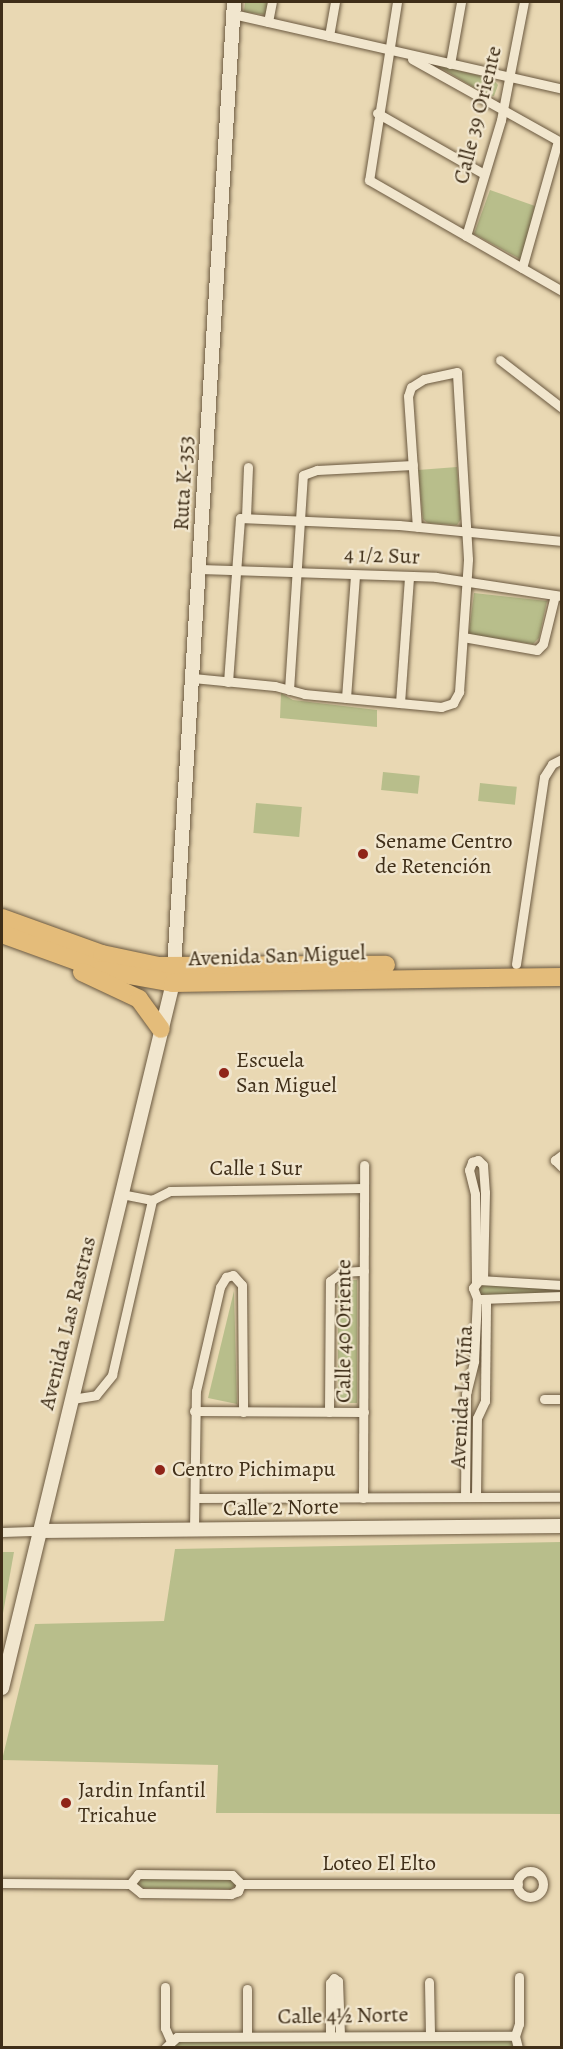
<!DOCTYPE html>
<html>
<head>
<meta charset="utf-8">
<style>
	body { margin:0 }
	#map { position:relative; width:563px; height:2049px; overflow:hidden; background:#e9d8b3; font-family:Alegreya,serif }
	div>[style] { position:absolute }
	.green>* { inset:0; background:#b8be8b; transform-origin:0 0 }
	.roads { filter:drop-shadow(0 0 2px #6a583f) drop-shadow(0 0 2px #6a583f) }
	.street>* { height:9px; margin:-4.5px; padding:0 4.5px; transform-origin:4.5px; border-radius:4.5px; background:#f1e6ce }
	.street>.ring { margin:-4.5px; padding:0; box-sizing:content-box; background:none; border:9px solid #f1e6ce; border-radius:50% }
	.secondary>* { height:14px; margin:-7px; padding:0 7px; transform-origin:7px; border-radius:7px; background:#f1e6ce }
	.highway>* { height:18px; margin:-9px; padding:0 9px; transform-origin:9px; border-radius:9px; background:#e4bc7a }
	.dots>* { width:16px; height:16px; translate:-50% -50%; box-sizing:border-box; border:3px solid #f1e6ce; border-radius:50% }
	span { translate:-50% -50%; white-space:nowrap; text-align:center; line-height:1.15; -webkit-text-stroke:4.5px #f1e6ce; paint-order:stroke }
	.street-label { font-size:22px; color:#3f2e18 }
	.poi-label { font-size:22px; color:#3f2e18 }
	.left { translate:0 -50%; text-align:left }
	.frame { position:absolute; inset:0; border:3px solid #3f2e18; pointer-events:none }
</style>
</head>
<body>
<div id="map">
	<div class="green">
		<div style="clip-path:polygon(245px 2px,269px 2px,267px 15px,244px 12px)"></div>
		<div style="clip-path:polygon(436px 65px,493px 79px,498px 85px,494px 96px,490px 97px)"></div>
		<div style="clip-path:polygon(490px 190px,535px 206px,522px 260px,474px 234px)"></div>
		<div style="clip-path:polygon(457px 467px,461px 519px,457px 525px,428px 523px,423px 519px,418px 470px)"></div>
		<div style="clip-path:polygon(474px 593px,547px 601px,539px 638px,533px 644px,472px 635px,469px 632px)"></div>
		<div style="clip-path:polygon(281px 693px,293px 700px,377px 710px,377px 727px,280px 718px)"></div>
		<div style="left:383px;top:772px;width:37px;height:18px;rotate:6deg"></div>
		<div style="left:480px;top:783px;width:37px;height:18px;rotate:6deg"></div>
		<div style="left:256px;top:803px;width:46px;height:30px;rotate:5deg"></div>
		<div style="left:357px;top:1280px;width:123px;height:19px;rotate:90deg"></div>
		<div style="clip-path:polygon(476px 1282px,561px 1285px,561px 1296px,483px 1300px,474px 1285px)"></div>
		<div style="clip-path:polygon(234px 1291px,237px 1404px,208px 1398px)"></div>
		<div style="clip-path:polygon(561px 1542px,561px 1814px,216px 1813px,218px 1765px,2px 1760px,35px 1624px,164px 1621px,175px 1549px)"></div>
		<div style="clip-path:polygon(2px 1552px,14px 1552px,2px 1619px)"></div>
		<div style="clip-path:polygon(142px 1879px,232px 1880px,236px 1885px,231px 1889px,141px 1888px,137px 1883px)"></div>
		<div style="clip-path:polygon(176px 2040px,511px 2040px,513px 2047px,169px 2048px)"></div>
	</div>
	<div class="roads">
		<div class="street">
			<div style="left:397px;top:2px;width:180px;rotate:98.9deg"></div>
			<div style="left:369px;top:180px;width:223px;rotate:29.9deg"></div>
			<div style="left:233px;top:14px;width:337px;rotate:12.8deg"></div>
			<div style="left:268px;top:22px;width:20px;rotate:-79deg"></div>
			<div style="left:329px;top:36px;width:35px;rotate:-80deg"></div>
			<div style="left:412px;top:59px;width:172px;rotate:29.2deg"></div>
			<div style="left:450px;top:64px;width:63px;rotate:-79.9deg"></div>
			<div style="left:377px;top:113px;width:123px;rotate:29.7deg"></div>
			<div style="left:466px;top:236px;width:121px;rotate:-73.2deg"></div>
			<div style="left:501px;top:120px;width:120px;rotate:-79deg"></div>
			<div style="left:522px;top:268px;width:132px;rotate:-74.2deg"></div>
			<div style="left:500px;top:360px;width:78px;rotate:37.7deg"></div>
			<div style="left:246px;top:517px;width:50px;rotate:-87.7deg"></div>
			<div style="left:200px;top:569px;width:236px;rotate:1.9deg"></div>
			<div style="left:436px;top:577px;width:127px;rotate:8.6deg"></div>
			<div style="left:463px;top:637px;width:75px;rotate:10deg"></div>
			<div style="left:537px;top:650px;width:8px;rotate:-45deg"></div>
			<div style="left:543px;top:644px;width:50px;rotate:-76.2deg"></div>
			<div style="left:193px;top:678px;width:82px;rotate:5.6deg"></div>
			<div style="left:275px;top:686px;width:30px;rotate:15deg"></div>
			<div style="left:304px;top:694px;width:138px;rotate:5.4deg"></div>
			<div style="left:441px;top:707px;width:13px;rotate:-18deg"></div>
			<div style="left:453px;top:703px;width:13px;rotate:-61deg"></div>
			<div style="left:459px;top:692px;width:133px;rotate:-86.1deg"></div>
			<div style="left:468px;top:559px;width:187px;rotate:-93.4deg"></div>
			<div style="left:457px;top:372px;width:34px;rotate:168deg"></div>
			<div style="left:424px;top:379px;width:15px;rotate:148deg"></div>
			<div style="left:411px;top:387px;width:9px;rotate:108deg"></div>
			<div style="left:408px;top:396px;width:131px;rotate:86.1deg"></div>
			<div style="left:228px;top:682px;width:164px;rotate:-85.8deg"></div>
			<div style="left:240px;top:518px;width:159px;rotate:2.5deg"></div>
			<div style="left:399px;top:525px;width:164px;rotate:5.6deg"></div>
			<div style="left:289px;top:690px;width:215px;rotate:-86.3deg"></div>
			<div style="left:303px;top:475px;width:15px;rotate:-20deg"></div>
			<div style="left:317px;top:470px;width:96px;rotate:-3deg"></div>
			<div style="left:346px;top:698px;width:123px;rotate:-85.8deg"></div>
			<div style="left:400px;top:703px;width:127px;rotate:-85.9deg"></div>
			<div style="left:516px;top:964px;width:189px;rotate:-81.5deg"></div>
			<div style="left:544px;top:777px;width:15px;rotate:-58deg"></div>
			<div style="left:552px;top:764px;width:11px;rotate:-27deg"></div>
			<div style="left:562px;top:1155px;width:9px;rotate:144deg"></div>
			<div style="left:555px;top:1160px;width:10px;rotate:45deg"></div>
			<div style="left:152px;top:1200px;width:20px;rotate:-27deg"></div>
			<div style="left:170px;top:1191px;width:194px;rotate:-0.9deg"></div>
			<div style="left:476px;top:1282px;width:88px;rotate:-90.7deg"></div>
			<div style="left:475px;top:1194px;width:25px;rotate:-104deg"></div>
			<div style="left:469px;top:1170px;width:9px;rotate:-69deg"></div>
			<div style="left:472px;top:1162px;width:6px;rotate:-18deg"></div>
			<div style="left:478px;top:1160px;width:7px;rotate:45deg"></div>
			<div style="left:483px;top:1165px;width:27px;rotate:86deg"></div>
			<div style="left:485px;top:1192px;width:88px;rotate:91.3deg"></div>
			<div style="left:477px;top:1298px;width:11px;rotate:-112deg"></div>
			<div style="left:473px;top:1288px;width:10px;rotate:-53deg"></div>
			<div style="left:479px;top:1280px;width:83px;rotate:3.4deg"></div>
			<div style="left:481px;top:1299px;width:81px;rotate:-2.1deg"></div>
			<div style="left:72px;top:1399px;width:24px;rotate:-9deg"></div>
			<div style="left:96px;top:1395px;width:26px;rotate:-51deg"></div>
			<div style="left:112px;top:1375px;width:180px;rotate:-77.1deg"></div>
			<div style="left:152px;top:1200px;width:32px;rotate:-169deg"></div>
			<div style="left:544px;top:1399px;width:18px"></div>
			<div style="left:194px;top:1411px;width:170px;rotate:0.3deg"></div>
			<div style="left:329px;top:1412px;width:131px;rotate:-89.6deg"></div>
			<div style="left:330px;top:1281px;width:15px;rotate:-37deg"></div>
			<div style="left:342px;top:1272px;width:22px;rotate:-3deg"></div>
			<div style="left:465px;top:1497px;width:103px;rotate:-89.4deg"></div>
			<div style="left:466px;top:1394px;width:34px;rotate:-76deg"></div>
			<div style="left:474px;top:1361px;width:63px;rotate:-87.3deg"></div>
			<div style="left:476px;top:1497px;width:79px;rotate:-89.3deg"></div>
			<div style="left:477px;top:1418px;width:19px;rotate:-65deg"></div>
			<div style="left:485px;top:1401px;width:102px;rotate:-89.4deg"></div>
			<div style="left:195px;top:1498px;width:367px;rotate:-0.2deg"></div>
			<div style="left:363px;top:1498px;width:333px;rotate:-89.8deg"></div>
			<div style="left:194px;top:1530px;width:139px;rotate:-89.2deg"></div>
			<div style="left:196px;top:1391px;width:107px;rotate:-77deg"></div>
			<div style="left:220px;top:1287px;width:12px;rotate:-59deg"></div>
			<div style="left:226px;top:1277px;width:7px;rotate:-16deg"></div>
			<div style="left:233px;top:1275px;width:13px;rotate:48deg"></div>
			<div style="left:242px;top:1285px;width:127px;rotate:89.5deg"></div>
			<div style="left:2px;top:1532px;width:38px;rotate:-2deg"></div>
			<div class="ring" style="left:517px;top:1871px;width:17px;height:17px"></div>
			<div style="left:138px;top:1874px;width:94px;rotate:0.6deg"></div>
			<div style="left:232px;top:1875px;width:13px;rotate:45deg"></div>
			<div style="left:241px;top:1884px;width:8px;rotate:113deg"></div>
			<div style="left:238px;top:1891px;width:8px;rotate:157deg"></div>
			<div style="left:231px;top:1894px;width:90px;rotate:-179.4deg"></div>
			<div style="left:141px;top:1893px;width:14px;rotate:-141deg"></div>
			<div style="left:130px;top:1884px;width:13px;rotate:-51deg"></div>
			<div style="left:2px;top:1883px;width:128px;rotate:0.4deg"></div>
			<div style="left:241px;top:1884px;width:277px"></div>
			<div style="left:429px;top:1982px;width:52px;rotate:88.9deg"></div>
			<div style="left:165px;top:1987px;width:41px;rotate:90deg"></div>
			<div style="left:165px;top:2028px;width:12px;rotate:66deg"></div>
			<div style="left:247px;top:1989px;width:47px;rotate:90deg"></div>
			<div style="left:330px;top:2036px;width:53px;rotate:-90deg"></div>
			<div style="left:330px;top:1983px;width:6px;rotate:-51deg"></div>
			<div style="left:334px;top:1978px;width:5px;rotate:37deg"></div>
			<div style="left:338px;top:1981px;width:55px;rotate:87.9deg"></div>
			<div style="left:515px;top:2036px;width:13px;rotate:-72deg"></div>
			<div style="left:519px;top:2024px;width:47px;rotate:-90deg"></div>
			<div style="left:515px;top:2036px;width:12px;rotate:76deg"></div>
			<div style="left:165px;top:2048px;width:16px;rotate:-43deg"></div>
			<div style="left:177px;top:2037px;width:338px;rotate:-0.2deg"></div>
		</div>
		<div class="secondary">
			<div style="left:40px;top:1531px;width:522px;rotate:-0.55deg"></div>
			<div style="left:2px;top:1688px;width:725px;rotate:-76.37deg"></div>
			<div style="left:173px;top:983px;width:983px;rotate:-86.44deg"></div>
		</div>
		<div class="highway">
			<div style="left:2px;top:918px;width:106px;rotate:19.8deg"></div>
			<div style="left:102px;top:954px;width:58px;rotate:11.9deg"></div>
			<div style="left:159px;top:966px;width:227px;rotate:-0.3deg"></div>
			<div style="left:2px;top:934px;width:105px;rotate:20deg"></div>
			<div style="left:101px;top:970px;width:73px;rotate:10.2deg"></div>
			<div style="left:173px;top:983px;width:389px;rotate:-0.9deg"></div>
			<div style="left:82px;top:972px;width:63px;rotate:25.3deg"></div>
			<div style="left:139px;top:999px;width:37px;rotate:54deg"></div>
		</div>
	</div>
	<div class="dots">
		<div style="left:363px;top:854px;background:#8f2418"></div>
		<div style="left:224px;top:1073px;background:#8f2418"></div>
		<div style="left:160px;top:1470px;background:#8f2418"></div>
		<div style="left:66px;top:1803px;background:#8f2418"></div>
	</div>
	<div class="street-label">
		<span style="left:478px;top:115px;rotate:-76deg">Calle 39 Oriente</span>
		<span style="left:184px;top:483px;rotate:-87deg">Ruta K-353</span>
		<span style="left:382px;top:556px;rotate:2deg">4 1/2 Sur</span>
		<span style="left:277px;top:956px;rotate:-2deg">Avenida San Miguel</span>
		<span style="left:256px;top:1169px">Calle 1 Sur</span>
		<span style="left:68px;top:1323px;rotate:-76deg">Avenida Las Rastras</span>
		<span style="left:344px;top:1331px;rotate:-90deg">Calle 40 Oriente</span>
		<span style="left:462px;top:1397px;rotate:-87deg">Avenida La Viña</span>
		<span style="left:281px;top:1508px;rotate:-1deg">Calle 2 Norte</span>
		<span style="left:379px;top:1864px">Loteo El Elto</span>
		<span style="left:343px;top:2016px;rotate:-1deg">Calle 4½ Norte</span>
	</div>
	<div class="poi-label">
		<span class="left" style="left:375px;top:854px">Sename Centro<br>de Retención</span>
		<span class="left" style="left:236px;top:1073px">Escuela<br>San Miguel</span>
		<span class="left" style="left:172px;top:1470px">Centro Pichimapu</span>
		<span class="left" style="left:78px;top:1803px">Jardin Infantil<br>Tricahue</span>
	</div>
	<div class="frame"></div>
</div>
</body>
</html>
